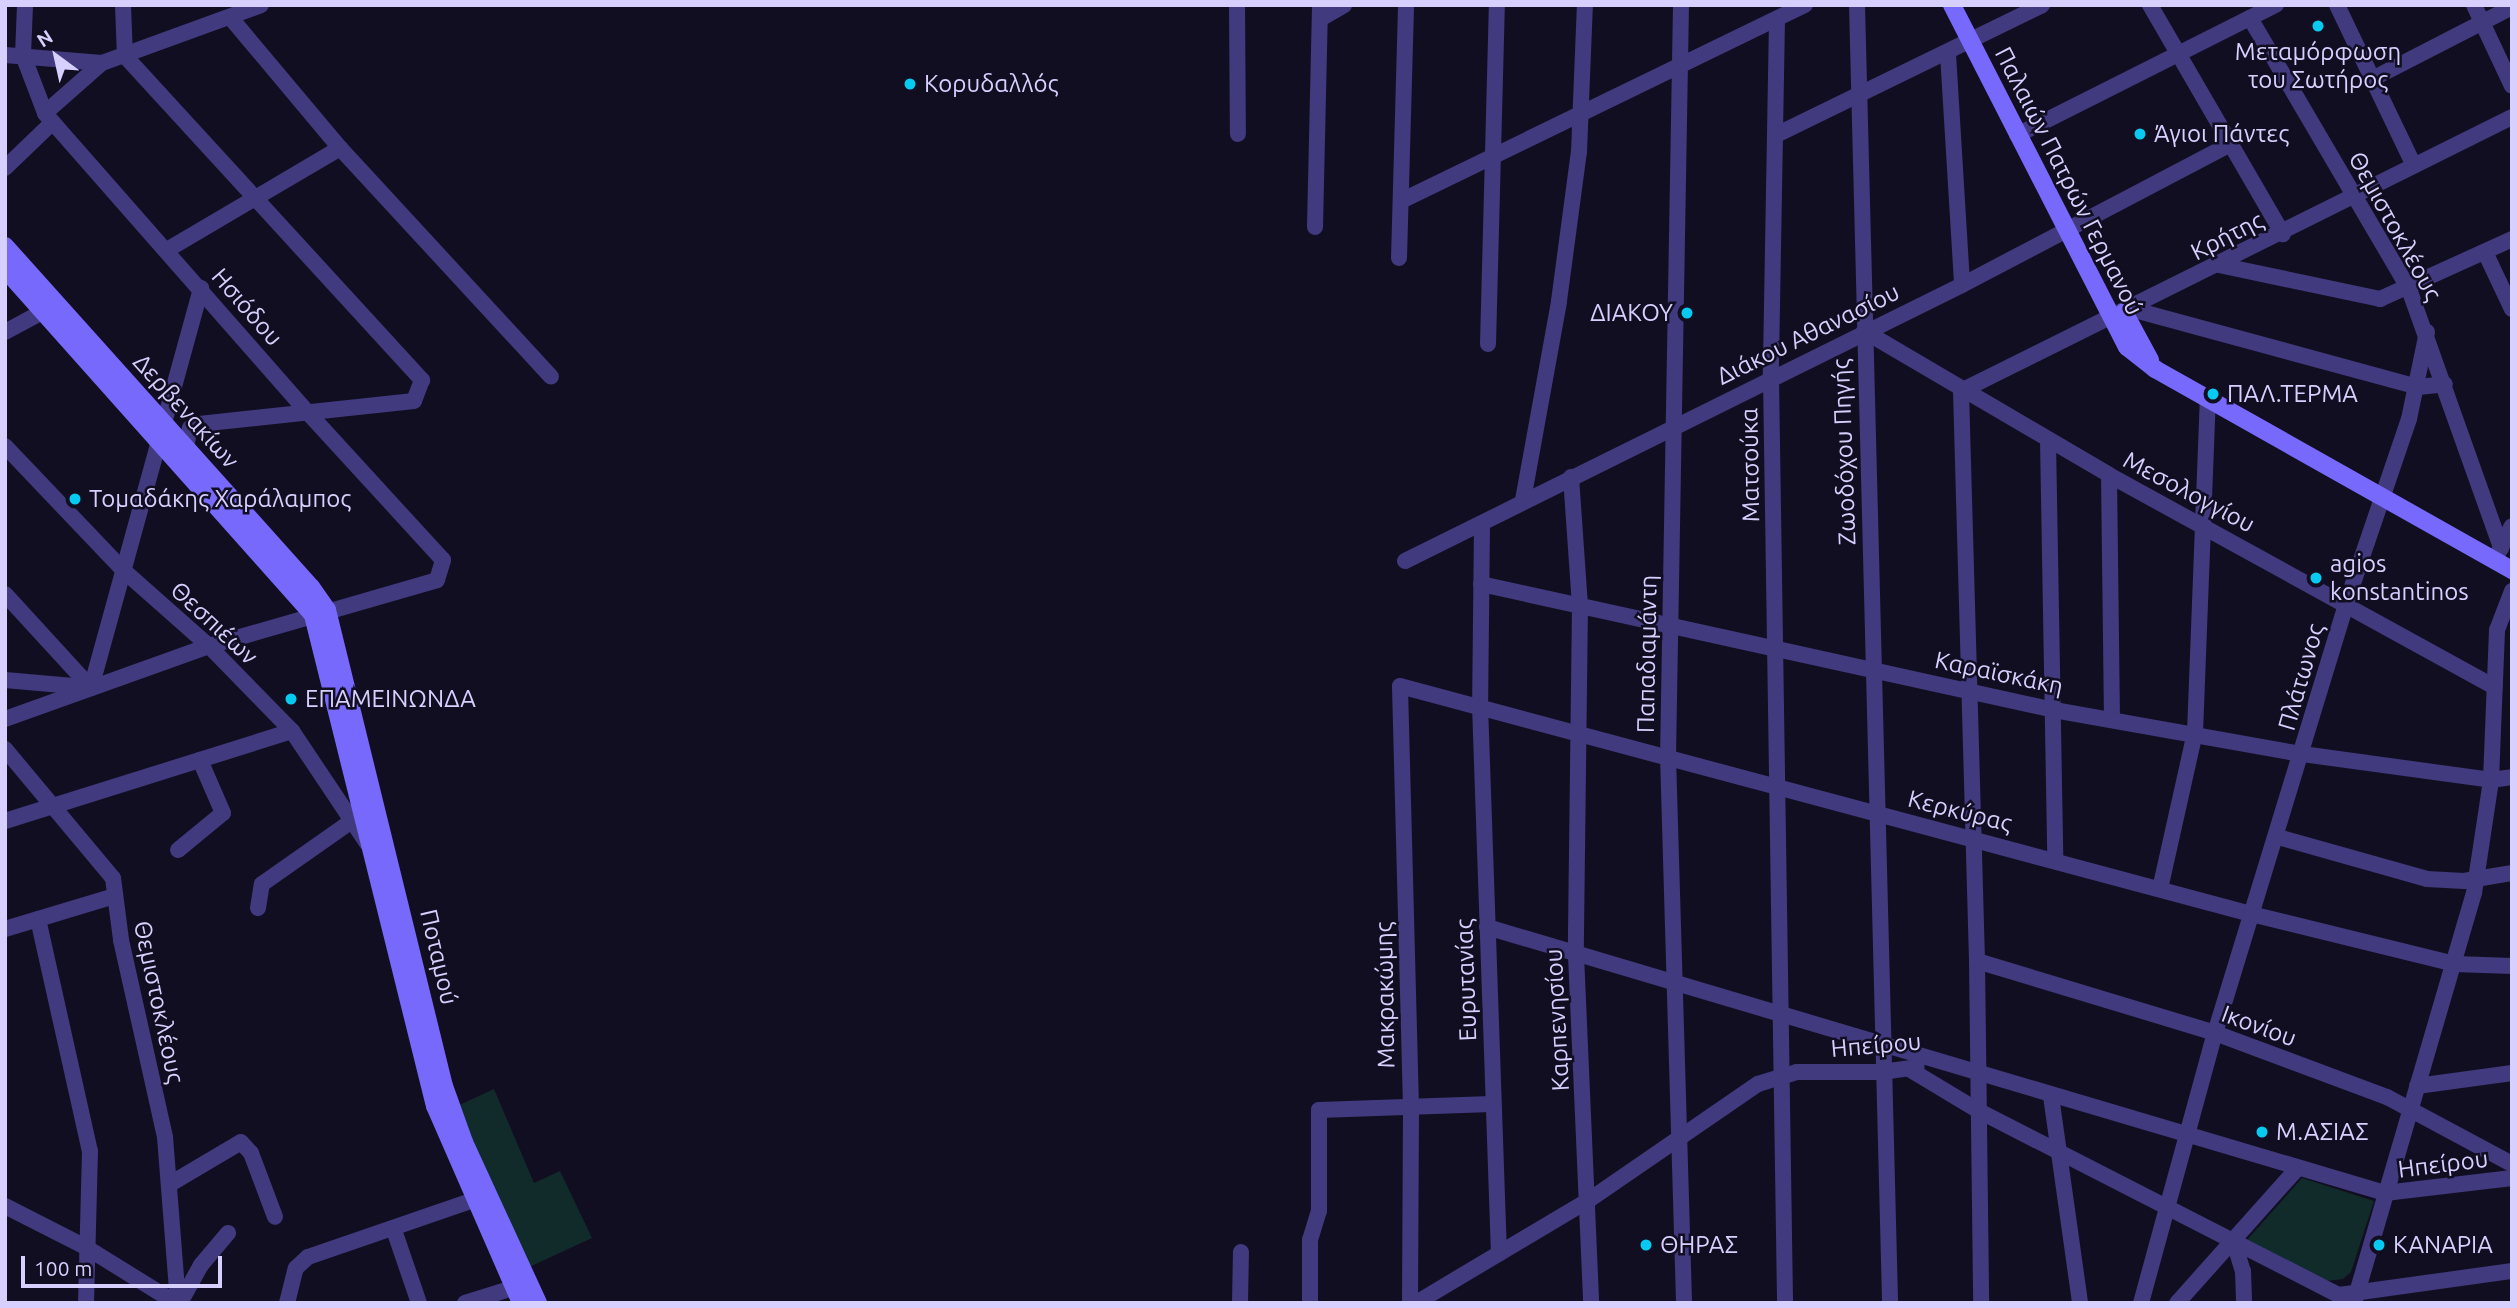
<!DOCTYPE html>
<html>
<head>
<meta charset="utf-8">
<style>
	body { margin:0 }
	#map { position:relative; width:2517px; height:1308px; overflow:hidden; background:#120e21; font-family:Ubuntu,sans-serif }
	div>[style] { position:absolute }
	.green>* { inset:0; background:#112a2a }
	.street>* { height:16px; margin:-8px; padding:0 8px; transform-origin:8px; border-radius:8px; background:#413a7e }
	.secondary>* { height:18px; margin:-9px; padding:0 9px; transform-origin:9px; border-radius:9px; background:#7669fb }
	.dots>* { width:19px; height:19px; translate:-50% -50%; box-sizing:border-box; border:4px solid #120e21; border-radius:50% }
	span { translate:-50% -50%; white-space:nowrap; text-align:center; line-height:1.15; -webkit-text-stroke:5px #120e21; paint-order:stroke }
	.poi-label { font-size:24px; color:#d7cffe }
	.left { translate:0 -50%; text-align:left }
	.right { translate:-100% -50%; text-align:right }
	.street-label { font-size:24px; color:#d7cffe }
	.frame { position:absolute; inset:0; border:7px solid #d7cffe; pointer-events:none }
	.north { position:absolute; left:21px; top:21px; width:70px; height:70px; -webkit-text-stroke:5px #120e21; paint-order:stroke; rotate:327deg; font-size:19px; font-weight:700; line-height:28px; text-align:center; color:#d7cffe }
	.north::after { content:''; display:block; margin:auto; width:24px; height:32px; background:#d7cffe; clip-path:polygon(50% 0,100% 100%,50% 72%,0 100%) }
	.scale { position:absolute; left:21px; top:1256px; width:201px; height:32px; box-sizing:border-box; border:4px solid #d7cffe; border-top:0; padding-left:9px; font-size:21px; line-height:24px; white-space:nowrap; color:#d7cffe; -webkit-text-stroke:5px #120e21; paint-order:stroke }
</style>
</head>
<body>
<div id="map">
	<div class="green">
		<div style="clip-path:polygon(494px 1089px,534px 1183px,560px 1171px,592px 1238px,527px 1268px,455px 1107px)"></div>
		<div style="clip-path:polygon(2302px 1178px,2374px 1201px,2351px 1272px,2343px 1279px,2326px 1281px,2247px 1240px)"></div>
	</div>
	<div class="street">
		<div style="left:123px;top:5px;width:51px;rotate:87.8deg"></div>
		<div style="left:125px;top:56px;width:440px;rotate:47.5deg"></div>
		<div style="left:422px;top:380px;width:22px;rotate:111deg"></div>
		<div style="left:414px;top:401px;width:216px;rotate:173.9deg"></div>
		<div style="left:199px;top:424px;width:10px;rotate:156deg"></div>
		<div style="left:190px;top:428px;width:19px;rotate:102deg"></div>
		<div style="left:1237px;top:5px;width:129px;rotate:89.6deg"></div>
		<div style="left:1681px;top:5px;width:751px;rotate:90.99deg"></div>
		<div style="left:1668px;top:756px;width:547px;rotate:88.32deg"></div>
		<div style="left:1857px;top:5px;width:1298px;rotate:88.54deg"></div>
		<div style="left:2150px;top:5px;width:265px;rotate:59.9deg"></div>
		<div style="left:2337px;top:5px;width:178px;rotate:64.4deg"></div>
		<div style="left:2474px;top:5px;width:89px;rotate:64.9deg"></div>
		<div style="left:230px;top:17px;width:171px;rotate:50deg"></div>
		<div style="left:340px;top:148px;width:311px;rotate:47.3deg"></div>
		<div style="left:2250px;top:18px;width:314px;rotate:59.6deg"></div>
		<div style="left:2409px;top:289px;width:275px;rotate:70.4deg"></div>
		<div style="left:1320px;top:19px;width:28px;rotate:-30deg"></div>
		<div style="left:1777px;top:19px;width:359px;rotate:91deg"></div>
		<div style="left:1771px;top:378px;width:925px;rotate:89.13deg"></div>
		<div style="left:1948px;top:54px;width:231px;rotate:86.5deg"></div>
		<div style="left:5px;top:55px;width:97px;rotate:4.7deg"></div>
		<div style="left:2374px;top:78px;width:155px;rotate:-27.2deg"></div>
		<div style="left:45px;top:113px;width:76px;rotate:-41.3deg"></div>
		<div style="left:102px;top:63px;width:169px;rotate:-20deg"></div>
		<div style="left:1776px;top:135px;width:296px;rotate:-26deg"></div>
		<div style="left:2017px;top:135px;width:290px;rotate:-26.7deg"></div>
		<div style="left:5px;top:168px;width:66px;rotate:-43.8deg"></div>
		<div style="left:1403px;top:200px;width:447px;rotate:-25.9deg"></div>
		<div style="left:1315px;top:227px;width:222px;rotate:-88.7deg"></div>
		<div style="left:167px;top:250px;width:201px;rotate:-30.5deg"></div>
		<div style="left:2485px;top:252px;width:63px;rotate:64.7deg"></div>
		<div style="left:1399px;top:258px;width:253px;rotate:-88.4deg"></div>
		<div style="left:2219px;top:265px;width:165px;rotate:11.9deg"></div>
		<div style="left:2380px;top:299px;width:145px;rotate:-24.4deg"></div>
		<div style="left:2131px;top:309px;width:297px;rotate:15.2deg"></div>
		<div style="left:2418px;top:387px;width:27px;rotate:-6deg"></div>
		<div style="left:1864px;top:331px;width:284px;rotate:30.4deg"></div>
		<div style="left:2109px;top:475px;width:440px;rotate:28.8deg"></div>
		<div style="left:5px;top:332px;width:44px;rotate:-28.3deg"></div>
		<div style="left:1488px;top:344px;width:339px;rotate:-88.5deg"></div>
		<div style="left:1961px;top:391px;width:570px;rotate:88.39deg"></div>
		<div style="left:1977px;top:961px;width:342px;rotate:89.3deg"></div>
		<div style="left:1961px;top:391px;width:615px;rotate:-26.44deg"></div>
		<div style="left:2048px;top:440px;width:419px;rotate:89deg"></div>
		<div style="left:5px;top:446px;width:171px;rotate:46.4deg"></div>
		<div style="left:123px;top:570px;width:115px;rotate:41.5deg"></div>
		<div style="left:209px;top:646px;width:119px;rotate:45.7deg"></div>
		<div style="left:292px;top:731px;width:135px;rotate:56.2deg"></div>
		<div style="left:2109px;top:475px;width:243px;rotate:89.3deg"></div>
		<div style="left:1571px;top:477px;width:128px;rotate:86deg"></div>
		<div style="left:1580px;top:605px;width:350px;rotate:90.7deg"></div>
		<div style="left:1576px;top:955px;width:348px;rotate:87.5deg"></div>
		<div style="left:1523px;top:500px;width:202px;rotate:-79.7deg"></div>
		<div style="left:1559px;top:301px;width:150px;rotate:-82.4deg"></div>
		<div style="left:1579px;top:152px;width:147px;rotate:-87.7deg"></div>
		<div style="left:1482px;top:524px;width:181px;rotate:90.6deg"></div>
		<div style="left:1480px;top:705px;width:549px;rotate:88.02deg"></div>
		<div style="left:2498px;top:553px;width:30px;rotate:-63deg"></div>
		<div style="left:1405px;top:561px;width:622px;rotate:-26.36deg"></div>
		<div style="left:1962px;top:285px;width:303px;rotate:-27.7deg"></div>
		<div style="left:1481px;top:584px;width:587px;rotate:12.4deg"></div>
		<div style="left:2054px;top:710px;width:252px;rotate:10.1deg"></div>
		<div style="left:2302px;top:754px;width:191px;rotate:7.8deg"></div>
		<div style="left:2491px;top:780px;width:21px;rotate:-8deg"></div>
		<div style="left:5px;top:594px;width:127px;rotate:47.5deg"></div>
		<div style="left:5px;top:680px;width:80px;rotate:5deg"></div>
		<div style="left:91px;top:688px;width:415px;rotate:-74.6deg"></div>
		<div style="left:5px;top:719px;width:217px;rotate:-19.7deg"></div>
		<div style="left:209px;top:646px;width:237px;rotate:-16.1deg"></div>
		<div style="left:437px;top:580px;width:21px;rotate:-73deg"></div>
		<div style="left:443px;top:560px;width:198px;rotate:-132.5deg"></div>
		<div style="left:309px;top:414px;width:400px;rotate:-131.3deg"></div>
		<div style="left:45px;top:113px;width:62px;rotate:-110.8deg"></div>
		<div style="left:23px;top:55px;width:50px;rotate:-87.7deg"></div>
		<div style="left:5px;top:749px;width:168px;rotate:50.1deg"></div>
		<div style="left:113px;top:878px;width:63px;rotate:82.6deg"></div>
		<div style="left:121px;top:940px;width:202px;rotate:77.4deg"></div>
		<div style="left:165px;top:1137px;width:167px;rotate:85.5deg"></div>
		<div style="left:5px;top:821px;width:301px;rotate:-17.4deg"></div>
		<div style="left:2278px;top:837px;width:155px;rotate:15.7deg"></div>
		<div style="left:2427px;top:879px;width:37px;rotate:3deg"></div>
		<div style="left:2464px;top:881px;width:49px;rotate:-9.5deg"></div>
		<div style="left:178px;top:850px;width:58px;rotate:-39.4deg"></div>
		<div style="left:223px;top:813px;width:58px;rotate:-113.5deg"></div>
		<div style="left:2160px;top:889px;width:160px;rotate:-77.4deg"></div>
		<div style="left:2195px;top:733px;width:334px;rotate:-87.8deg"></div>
		<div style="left:258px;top:908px;width:24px;rotate:-81deg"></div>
		<div style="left:262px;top:884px;width:111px;rotate:-35.1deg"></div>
		<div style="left:38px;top:919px;width:238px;rotate:77.4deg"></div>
		<div style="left:90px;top:1151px;width:152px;rotate:91.5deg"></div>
		<div style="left:1487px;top:927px;width:937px;rotate:16.5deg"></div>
		<div style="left:2385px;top:1193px;width:128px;rotate:-6.7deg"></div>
		<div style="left:5px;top:929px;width:114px;rotate:-16.8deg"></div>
		<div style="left:1977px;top:961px;width:249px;rotate:16.8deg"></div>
		<div style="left:2215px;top:1033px;width:184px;rotate:20.4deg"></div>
		<div style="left:2387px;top:1097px;width:142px;rotate:28.2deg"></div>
		<div style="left:1909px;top:1069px;width:82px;rotate:31deg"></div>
		<div style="left:1979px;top:1111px;width:404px;rotate:27.1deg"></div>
		<div style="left:2339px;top:1295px;width:175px;rotate:-7.9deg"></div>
		<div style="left:2417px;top:1086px;width:96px;rotate:-7.8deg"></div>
		<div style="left:2051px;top:1096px;width:209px;rotate:82deg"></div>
		<div style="left:170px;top:1184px;width:82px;rotate:-30.6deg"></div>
		<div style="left:241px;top:1142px;width:15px;rotate:48deg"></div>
		<div style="left:251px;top:1153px;width:68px;rotate:69.4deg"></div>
		<div style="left:5px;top:1206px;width:89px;rotate:26.9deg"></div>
		<div style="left:84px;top:1246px;width:108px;rotate:31.8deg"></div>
		<div style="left:394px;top:1230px;width:77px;rotate:71.1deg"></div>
		<div style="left:2233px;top:1239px;width:34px;rotate:73deg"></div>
		<div style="left:2243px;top:1271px;width:32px;rotate:88deg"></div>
		<div style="left:180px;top:1303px;width:43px;rotate:-61.1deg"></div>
		<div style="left:201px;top:1265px;width:42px;rotate:-49.8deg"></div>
		<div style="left:287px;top:1303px;width:36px;rotate:-76deg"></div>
		<div style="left:296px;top:1268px;width:16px;rotate:-43deg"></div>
		<div style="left:308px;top:1257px;width:176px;rotate:-19deg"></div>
		<div style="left:465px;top:1303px;width:64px;rotate:-17.3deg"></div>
		<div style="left:1240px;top:1303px;width:51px;rotate:-88.9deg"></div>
		<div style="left:1310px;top:1303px;width:63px;rotate:-90deg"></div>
		<div style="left:1310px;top:1240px;width:30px;rotate:-73deg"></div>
		<div style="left:1319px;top:1211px;width:101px;rotate:-90deg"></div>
		<div style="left:1319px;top:1110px;width:173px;rotate:-2deg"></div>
		<div style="left:1410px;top:1303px;width:196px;rotate:-89.7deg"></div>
		<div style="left:1411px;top:1107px;width:421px;rotate:-91.5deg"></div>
		<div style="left:1400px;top:686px;width:881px;rotate:15deg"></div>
		<div style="left:2251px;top:914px;width:210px;rotate:13.8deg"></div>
		<div style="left:2455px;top:964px;width:57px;rotate:2deg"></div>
		<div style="left:1416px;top:1303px;width:201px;rotate:-30.8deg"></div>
		<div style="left:1589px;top:1200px;width:205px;rotate:-34.5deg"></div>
		<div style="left:1758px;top:1084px;width:41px;rotate:-17.1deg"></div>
		<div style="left:1797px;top:1072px;width:85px"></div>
		<div style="left:1882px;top:1072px;width:35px;rotate:-8deg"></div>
		<div style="left:2141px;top:1303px;width:280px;rotate:-74.7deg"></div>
		<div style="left:2215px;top:1033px;width:449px;rotate:-73deg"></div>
		<div style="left:2346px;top:604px;width:195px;rotate:-71.2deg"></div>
		<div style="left:2409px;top:419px;width:89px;rotate:-78.3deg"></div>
		<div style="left:2177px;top:1303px;width:178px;rotate:-48.2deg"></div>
		<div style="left:2354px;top:1303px;width:427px;rotate:-73.7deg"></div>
		<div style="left:2474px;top:893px;width:114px;rotate:-81.4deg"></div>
		<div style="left:2491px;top:780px;width:150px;rotate:-87.7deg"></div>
		<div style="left:2497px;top:630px;width:42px;rotate:-69deg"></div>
	</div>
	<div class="secondary">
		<div style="left:1952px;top:5px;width:384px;rotate:62.9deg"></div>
		<div style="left:2127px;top:347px;width:36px;rotate:38deg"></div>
		<div style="left:2155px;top:369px;width:410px;rotate:29.4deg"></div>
		<div style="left:5px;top:246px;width:458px;rotate:48.1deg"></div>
		<div style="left:311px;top:587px;width:28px;rotate:55deg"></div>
		<div style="left:327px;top:610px;width:490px;rotate:76.2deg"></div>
		<div style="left:444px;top:1086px;width:59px;rotate:70.3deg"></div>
		<div style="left:464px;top:1142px;width:177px;rotate:65.3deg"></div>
		<div style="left:5px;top:269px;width:463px;rotate:48.3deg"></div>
		<div style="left:313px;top:615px;width:506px;rotate:76.05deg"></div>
		<div style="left:435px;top:1106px;width:215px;rotate:66.4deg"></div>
		<div style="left:2124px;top:312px;width:55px;rotate:61.6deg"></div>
	</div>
	<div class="dots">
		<div style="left:2318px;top:26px;background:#07caf1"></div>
		<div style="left:910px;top:84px;background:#07caf1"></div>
		<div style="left:2140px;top:134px;background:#07caf1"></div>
		<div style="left:1687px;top:313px;background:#07caf1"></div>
		<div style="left:2213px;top:394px;background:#07caf1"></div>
		<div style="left:75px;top:499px;background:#07caf1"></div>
		<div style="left:2316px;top:578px;background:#07caf1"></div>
		<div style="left:291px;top:699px;background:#07caf1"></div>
		<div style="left:2262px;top:1132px;background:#07caf1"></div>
		<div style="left:1646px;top:1245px;background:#07caf1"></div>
		<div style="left:2379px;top:1245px;background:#07caf1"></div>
	</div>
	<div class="poi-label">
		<span style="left:2318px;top:66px">Μεταμόρφωση<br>του Σωτήρος</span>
		<span class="left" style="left:924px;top:84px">Κορυδαλλός</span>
		<span class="left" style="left:2154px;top:134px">Άγιοι Πάντες</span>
		<span class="right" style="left:1673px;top:313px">ΔΙΑΚΟΥ</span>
		<span class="left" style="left:2227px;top:394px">ΠΑΛ.ΤΕΡΜΑ</span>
		<span class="left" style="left:89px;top:499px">Τομαδάκης Χαράλαμπος</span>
		<span class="left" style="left:2330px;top:578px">agios<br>konstantinos</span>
		<span class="left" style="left:305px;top:699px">ΕΠΑΜΕΙΝΩΝΔΑ</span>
		<span class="left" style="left:2276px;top:1132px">Μ.ΑΣΙΑΣ</span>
		<span class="left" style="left:1660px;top:1245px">ΘΗΡΑΣ</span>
		<span class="left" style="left:2393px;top:1245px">ΚΑΝΑΡΙΑ</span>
	</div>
	<div class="street-label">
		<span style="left:2069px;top:181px;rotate:63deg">Παλαιών Πατρών Γερμανού</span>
		<span style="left:2395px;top:226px;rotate:61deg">Θεμιστοκλέους</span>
		<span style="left:2227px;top:236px;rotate:-27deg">Κρήτης</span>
		<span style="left:247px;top:307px;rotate:49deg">Ησιόδου</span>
		<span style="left:1808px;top:334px;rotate:-26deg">Διάκου Αθανασίου</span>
		<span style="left:186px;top:411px;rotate:48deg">Δερβενακίων</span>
		<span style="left:1844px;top:452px;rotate:-92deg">Ζωοδόχου Πηγής</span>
		<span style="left:1750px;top:465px;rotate:-91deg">Ματσούκα</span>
		<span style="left:2189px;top:492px;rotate:28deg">Μεσολογγίου</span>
		<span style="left:214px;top:623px;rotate:43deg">Θεσπιέων</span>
		<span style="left:1647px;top:654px;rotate:-89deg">Παπαδιαμάντη</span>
		<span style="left:1999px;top:673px;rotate:12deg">Καραϊσκάκη</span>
		<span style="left:2301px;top:677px;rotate:-74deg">Πλάτωνος</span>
		<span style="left:1960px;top:811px;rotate:14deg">Κερκύρας</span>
		<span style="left:439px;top:957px;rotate:77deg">Ποταμού</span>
		<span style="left:1466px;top:980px;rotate:-92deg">Ευρυτανίας</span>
		<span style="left:1385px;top:995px;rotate:-91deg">Μακρακώμης</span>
		<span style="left:159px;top:1002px;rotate:78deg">Θεμιστοκλέους</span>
		<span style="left:1557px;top:1020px;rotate:-93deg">Καρπενησίου</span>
		<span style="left:2259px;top:1026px;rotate:20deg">Ικονίου</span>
		<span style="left:1876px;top:1045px;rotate:-5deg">Ηπείρου</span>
		<span style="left:2443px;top:1164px;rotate:-7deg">Ηπείρου</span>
	</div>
	<div class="frame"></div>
	<div class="north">N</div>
	<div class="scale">100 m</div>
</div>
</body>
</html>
